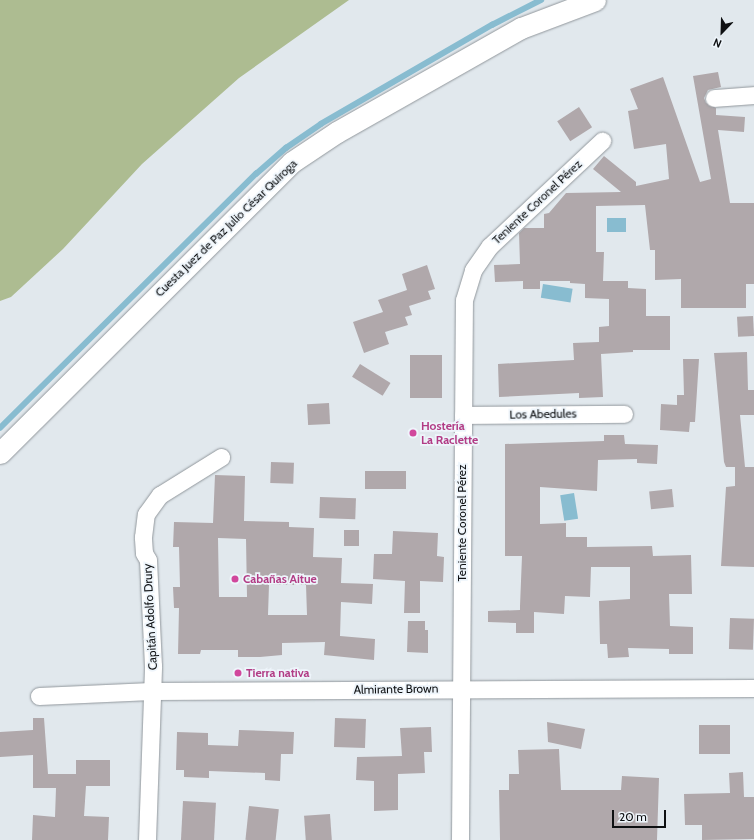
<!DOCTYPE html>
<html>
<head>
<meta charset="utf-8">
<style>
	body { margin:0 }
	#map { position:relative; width:754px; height:840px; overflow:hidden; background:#e1e8ed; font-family:Cabin,sans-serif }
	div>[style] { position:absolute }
	.forest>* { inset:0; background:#adbc91 }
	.water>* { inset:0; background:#88bcd0; transform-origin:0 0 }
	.stream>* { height:5.5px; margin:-2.75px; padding:0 2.75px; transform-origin:2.75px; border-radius:2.75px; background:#88bcd0 }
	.building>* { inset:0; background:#b0a8ab; transform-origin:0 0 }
	.roads { filter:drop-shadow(0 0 1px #91979c) drop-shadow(0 0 1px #91979c) }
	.minor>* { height:17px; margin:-8.5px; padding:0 8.5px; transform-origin:8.5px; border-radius:8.5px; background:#fff }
	.tertiary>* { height:21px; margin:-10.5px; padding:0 10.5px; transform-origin:10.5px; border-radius:10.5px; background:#fff }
	.dots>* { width:11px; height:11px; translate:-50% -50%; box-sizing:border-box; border:2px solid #eef5fb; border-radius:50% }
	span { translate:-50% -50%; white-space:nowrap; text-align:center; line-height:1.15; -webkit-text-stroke:3.5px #eef5fb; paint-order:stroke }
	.street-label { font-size:12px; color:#0e1012 }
	.hotel-label { font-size:12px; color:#b23c85; font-weight:700 }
	.left { translate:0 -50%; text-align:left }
	.north { position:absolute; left:702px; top:12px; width:40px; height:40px; -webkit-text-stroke:3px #eef5fb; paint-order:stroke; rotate:203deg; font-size:11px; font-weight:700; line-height:16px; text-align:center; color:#0e1012 }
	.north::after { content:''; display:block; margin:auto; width:14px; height:18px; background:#0e1012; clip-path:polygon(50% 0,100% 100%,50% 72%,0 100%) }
	.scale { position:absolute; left:612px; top:810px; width:54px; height:18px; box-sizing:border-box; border:2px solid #0e1012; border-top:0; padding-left:5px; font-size:12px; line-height:14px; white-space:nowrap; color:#0e1012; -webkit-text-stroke:3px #eef5fb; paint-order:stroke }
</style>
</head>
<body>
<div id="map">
	<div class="forest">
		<div style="clip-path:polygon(0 0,349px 0,239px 78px,142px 164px,63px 249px,11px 297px,0 301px)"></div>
	</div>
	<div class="water">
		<div style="left:607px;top:218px;width:19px;height:14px"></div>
		<div style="left:543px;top:284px;width:30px;height:14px;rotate:9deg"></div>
		<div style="left:574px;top:493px;width:26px;height:14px;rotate:81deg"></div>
	</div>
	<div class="stream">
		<div style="left:0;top:428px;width:361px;rotate:-44.8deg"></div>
		<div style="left:256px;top:174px;width:40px;rotate:-41deg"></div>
		<div style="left:286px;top:148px;width:42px;rotate:-34.4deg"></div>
		<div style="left:321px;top:124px;width:198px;rotate:-30.1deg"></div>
		<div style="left:492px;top:25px;width:55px;rotate:-27deg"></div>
	</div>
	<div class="building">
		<div style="clip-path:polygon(718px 72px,721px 87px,708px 90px,704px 98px,706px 103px,716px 108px,716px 115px,745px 117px,744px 132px,718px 130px,730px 203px,754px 203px,754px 284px,746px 284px,746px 308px,681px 308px,681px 279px,655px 280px,655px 250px,650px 250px,645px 205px,596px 206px,596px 252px,604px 252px,603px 281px,628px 281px,628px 288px,646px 289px,646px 316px,670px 316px,670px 350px,633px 350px,633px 352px,601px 354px,603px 397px,579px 398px,579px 393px,499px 397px,498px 364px,574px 360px,573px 343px,599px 342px,599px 327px,609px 326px,609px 299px,585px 298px,585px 284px,570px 283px,570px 281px,540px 281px,540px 289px,523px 289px,523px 281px,495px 282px,494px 265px,520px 264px,519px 233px,524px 228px,544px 228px,544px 214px,549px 213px,566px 193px,621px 192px,593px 169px,604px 156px,636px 182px,636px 186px,669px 179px,666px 144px,634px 149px,628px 111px,638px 109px,630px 89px,663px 77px,700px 182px,711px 179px,693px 76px)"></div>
		<div style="left:579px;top:107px;width:24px;height:26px;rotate:57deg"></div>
		<div style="clip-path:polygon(427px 265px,435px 289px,428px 291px,431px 299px,409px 306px,412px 315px,405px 317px,408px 325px,385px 332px,389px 344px,364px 353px,353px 322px,383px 312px,378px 300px,407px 290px,402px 274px)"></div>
		<div style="left:753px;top:316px;width:20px;height:16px;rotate:87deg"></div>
		<div style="clip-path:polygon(747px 352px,748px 390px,754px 390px,754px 415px,740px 415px,745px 467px,754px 467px,754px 567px,721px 566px,726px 487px,735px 486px,735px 467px,726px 467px,724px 462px,714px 353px)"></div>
		<div style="left:410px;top:355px;width:32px;height:43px"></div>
		<div style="clip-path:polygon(683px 359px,699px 359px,695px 422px,690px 422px,689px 432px,660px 430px,661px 404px,677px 405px,677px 395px,684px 395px)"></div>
		<div style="left:360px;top:364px;width:36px;height:15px;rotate:32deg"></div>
		<div style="left:329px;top:403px;width:21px;height:22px;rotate:87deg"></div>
		<div style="clip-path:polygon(604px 435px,624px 435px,625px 444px,658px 445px,657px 464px,637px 463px,637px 459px,598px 460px,597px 491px,540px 487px,540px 524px,566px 523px,566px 537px,587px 537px,587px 547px,652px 546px,653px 556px,691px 555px,692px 594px,669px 594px,670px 626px,693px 627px,693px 654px,669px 654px,669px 649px,628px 648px,629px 657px,608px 658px,607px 644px,600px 644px,599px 601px,630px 599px,630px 567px,591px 567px,590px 597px,565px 596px,564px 614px,534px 612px,534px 633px,516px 633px,516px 623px,488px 622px,488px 611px,520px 610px,520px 606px,522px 556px,505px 556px,505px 444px,604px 441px)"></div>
		<div style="left:271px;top:462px;width:23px;height:21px;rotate:2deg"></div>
		<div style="left:365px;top:471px;width:41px;height:18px"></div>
		<div style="clip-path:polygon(evenodd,215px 475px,245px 476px,244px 521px,289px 522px,289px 527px,314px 528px,313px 557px,342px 558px,341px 583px,373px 584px,372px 604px,341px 602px,340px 636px,375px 639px,374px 660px,324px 655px,325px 642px,282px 643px,282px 655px,260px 657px,238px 657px,238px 650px,201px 650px,200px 654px,178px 654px,179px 608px,174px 608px,173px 587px,180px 587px,179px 547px,173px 547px,174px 522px,213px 523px,215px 475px,218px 538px,246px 539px,247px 597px,219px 597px,218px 538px,215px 475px,269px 585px,306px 585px,307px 615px,268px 615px,269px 585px)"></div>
		<div style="left:672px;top:489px;width:18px;height:23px;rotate:84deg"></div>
		<div style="left:320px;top:497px;width:36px;height:21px;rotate:2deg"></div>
		<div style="left:344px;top:530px;width:15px;height:16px"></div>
		<div style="clip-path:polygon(393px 531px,438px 533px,437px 556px,444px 557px,443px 582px,420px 581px,420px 613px,404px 613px,405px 581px,373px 579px,374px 554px,392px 554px)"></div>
		<div style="left:730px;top:618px;width:24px;height:31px;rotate:2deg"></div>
		<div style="clip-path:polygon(408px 621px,425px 621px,425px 630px,428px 630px,428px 653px,407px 652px)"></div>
		<div style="clip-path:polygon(33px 718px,44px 718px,48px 774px,76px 774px,76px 760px,110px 760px,110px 786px,86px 786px,84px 816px,109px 817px,108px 840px,32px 840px,33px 815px,55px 817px,56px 788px,33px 788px,33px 755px,0 757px,0 732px,33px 730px)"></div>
		<div style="left:335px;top:718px;width:31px;height:29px;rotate:2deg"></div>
		<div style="clip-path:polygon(547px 722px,585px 729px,581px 749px,548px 742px)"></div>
		<div style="left:699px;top:725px;width:31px;height:29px"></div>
		<div style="clip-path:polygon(431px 727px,432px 752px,424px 752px,425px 773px,398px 774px,398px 810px,374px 811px,374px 781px,356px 780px,357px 757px,402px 756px,400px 728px)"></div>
		<div style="clip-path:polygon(239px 730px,294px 732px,293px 754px,281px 754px,280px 781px,265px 780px,265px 773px,209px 771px,209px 778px,184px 777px,184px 770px,176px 770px,177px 732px,208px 733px,208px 745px,238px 746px)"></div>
		<div style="clip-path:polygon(559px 749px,561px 790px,621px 790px,622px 776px,659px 778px,657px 840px,500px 840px,499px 790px,509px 790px,509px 774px,519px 774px,518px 750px)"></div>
		<div style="clip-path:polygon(743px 772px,744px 797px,754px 797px,754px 839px,702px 840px,702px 825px,685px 825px,684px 794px,730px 793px,729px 773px)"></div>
		<div style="left:183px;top:801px;width:33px;height:39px;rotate:3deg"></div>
		<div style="left:249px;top:806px;width:30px;height:34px;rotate:6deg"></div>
		<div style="left:330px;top:814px;width:26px;height:26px;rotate:86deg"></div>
	</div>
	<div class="roads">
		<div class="minor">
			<div style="left:714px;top:98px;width:40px;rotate:-4.3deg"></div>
			<div style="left:463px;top:415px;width:161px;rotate:-0.4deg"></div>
			<div style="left:39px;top:696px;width:112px;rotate:-2.6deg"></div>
			<div style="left:151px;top:691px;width:603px;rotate:-0.29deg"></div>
			<div style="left:147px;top:840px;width:174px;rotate:-88deg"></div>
			<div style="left:153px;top:666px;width:106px;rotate:-92.7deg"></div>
			<div style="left:148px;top:560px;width:8px;rotate:-120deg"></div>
			<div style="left:144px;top:553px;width:16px;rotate:-94deg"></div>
			<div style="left:143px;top:537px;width:23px;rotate:-83deg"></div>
			<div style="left:146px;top:514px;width:24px;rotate:-54deg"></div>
			<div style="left:160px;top:495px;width:72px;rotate:-31.9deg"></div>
			<div style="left:460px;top:840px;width:540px;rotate:-89.58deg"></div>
			<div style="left:464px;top:300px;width:31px;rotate:-73deg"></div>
			<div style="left:473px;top:270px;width:29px;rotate:-55deg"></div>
			<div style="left:490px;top:246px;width:154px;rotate:-43.2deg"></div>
		</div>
		<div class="tertiary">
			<div style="left:0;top:453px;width:412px;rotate:-44.9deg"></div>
			<div style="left:292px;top:162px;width:54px;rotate:-33.7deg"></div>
			<div style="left:337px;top:132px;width:211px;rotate:-29.5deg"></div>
			<div style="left:521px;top:28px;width:79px;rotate:-20.7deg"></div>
		</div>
	</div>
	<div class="dots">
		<div style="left:413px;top:433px;background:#d1479c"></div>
		<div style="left:235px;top:579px;background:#d1479c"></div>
		<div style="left:238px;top:673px;background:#d1479c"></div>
	</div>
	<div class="street-label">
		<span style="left:537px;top:202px;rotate:-43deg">Teniente Coronel Pérez</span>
		<span style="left:226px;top:228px;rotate:-44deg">Cuesta Juez de Paz Julio César Quiroga</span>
		<span style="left:543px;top:414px;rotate:-1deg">Los Abedules</span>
		<span style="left:462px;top:523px;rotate:-90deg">Teniente Coronel Pérez</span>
		<span style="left:150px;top:617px;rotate:-93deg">Capitán Adolfo Drury</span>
		<span style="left:396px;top:689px;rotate:-1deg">Almirante Brown</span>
	</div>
	<div class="hotel-label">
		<span class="left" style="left:421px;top:433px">Hostería<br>La Raclette</span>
		<span class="left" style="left:243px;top:579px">Cabañas Aitue</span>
		<span class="left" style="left:246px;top:673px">Tierra nativa</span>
	</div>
	<div class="north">N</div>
	<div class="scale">20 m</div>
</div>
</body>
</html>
